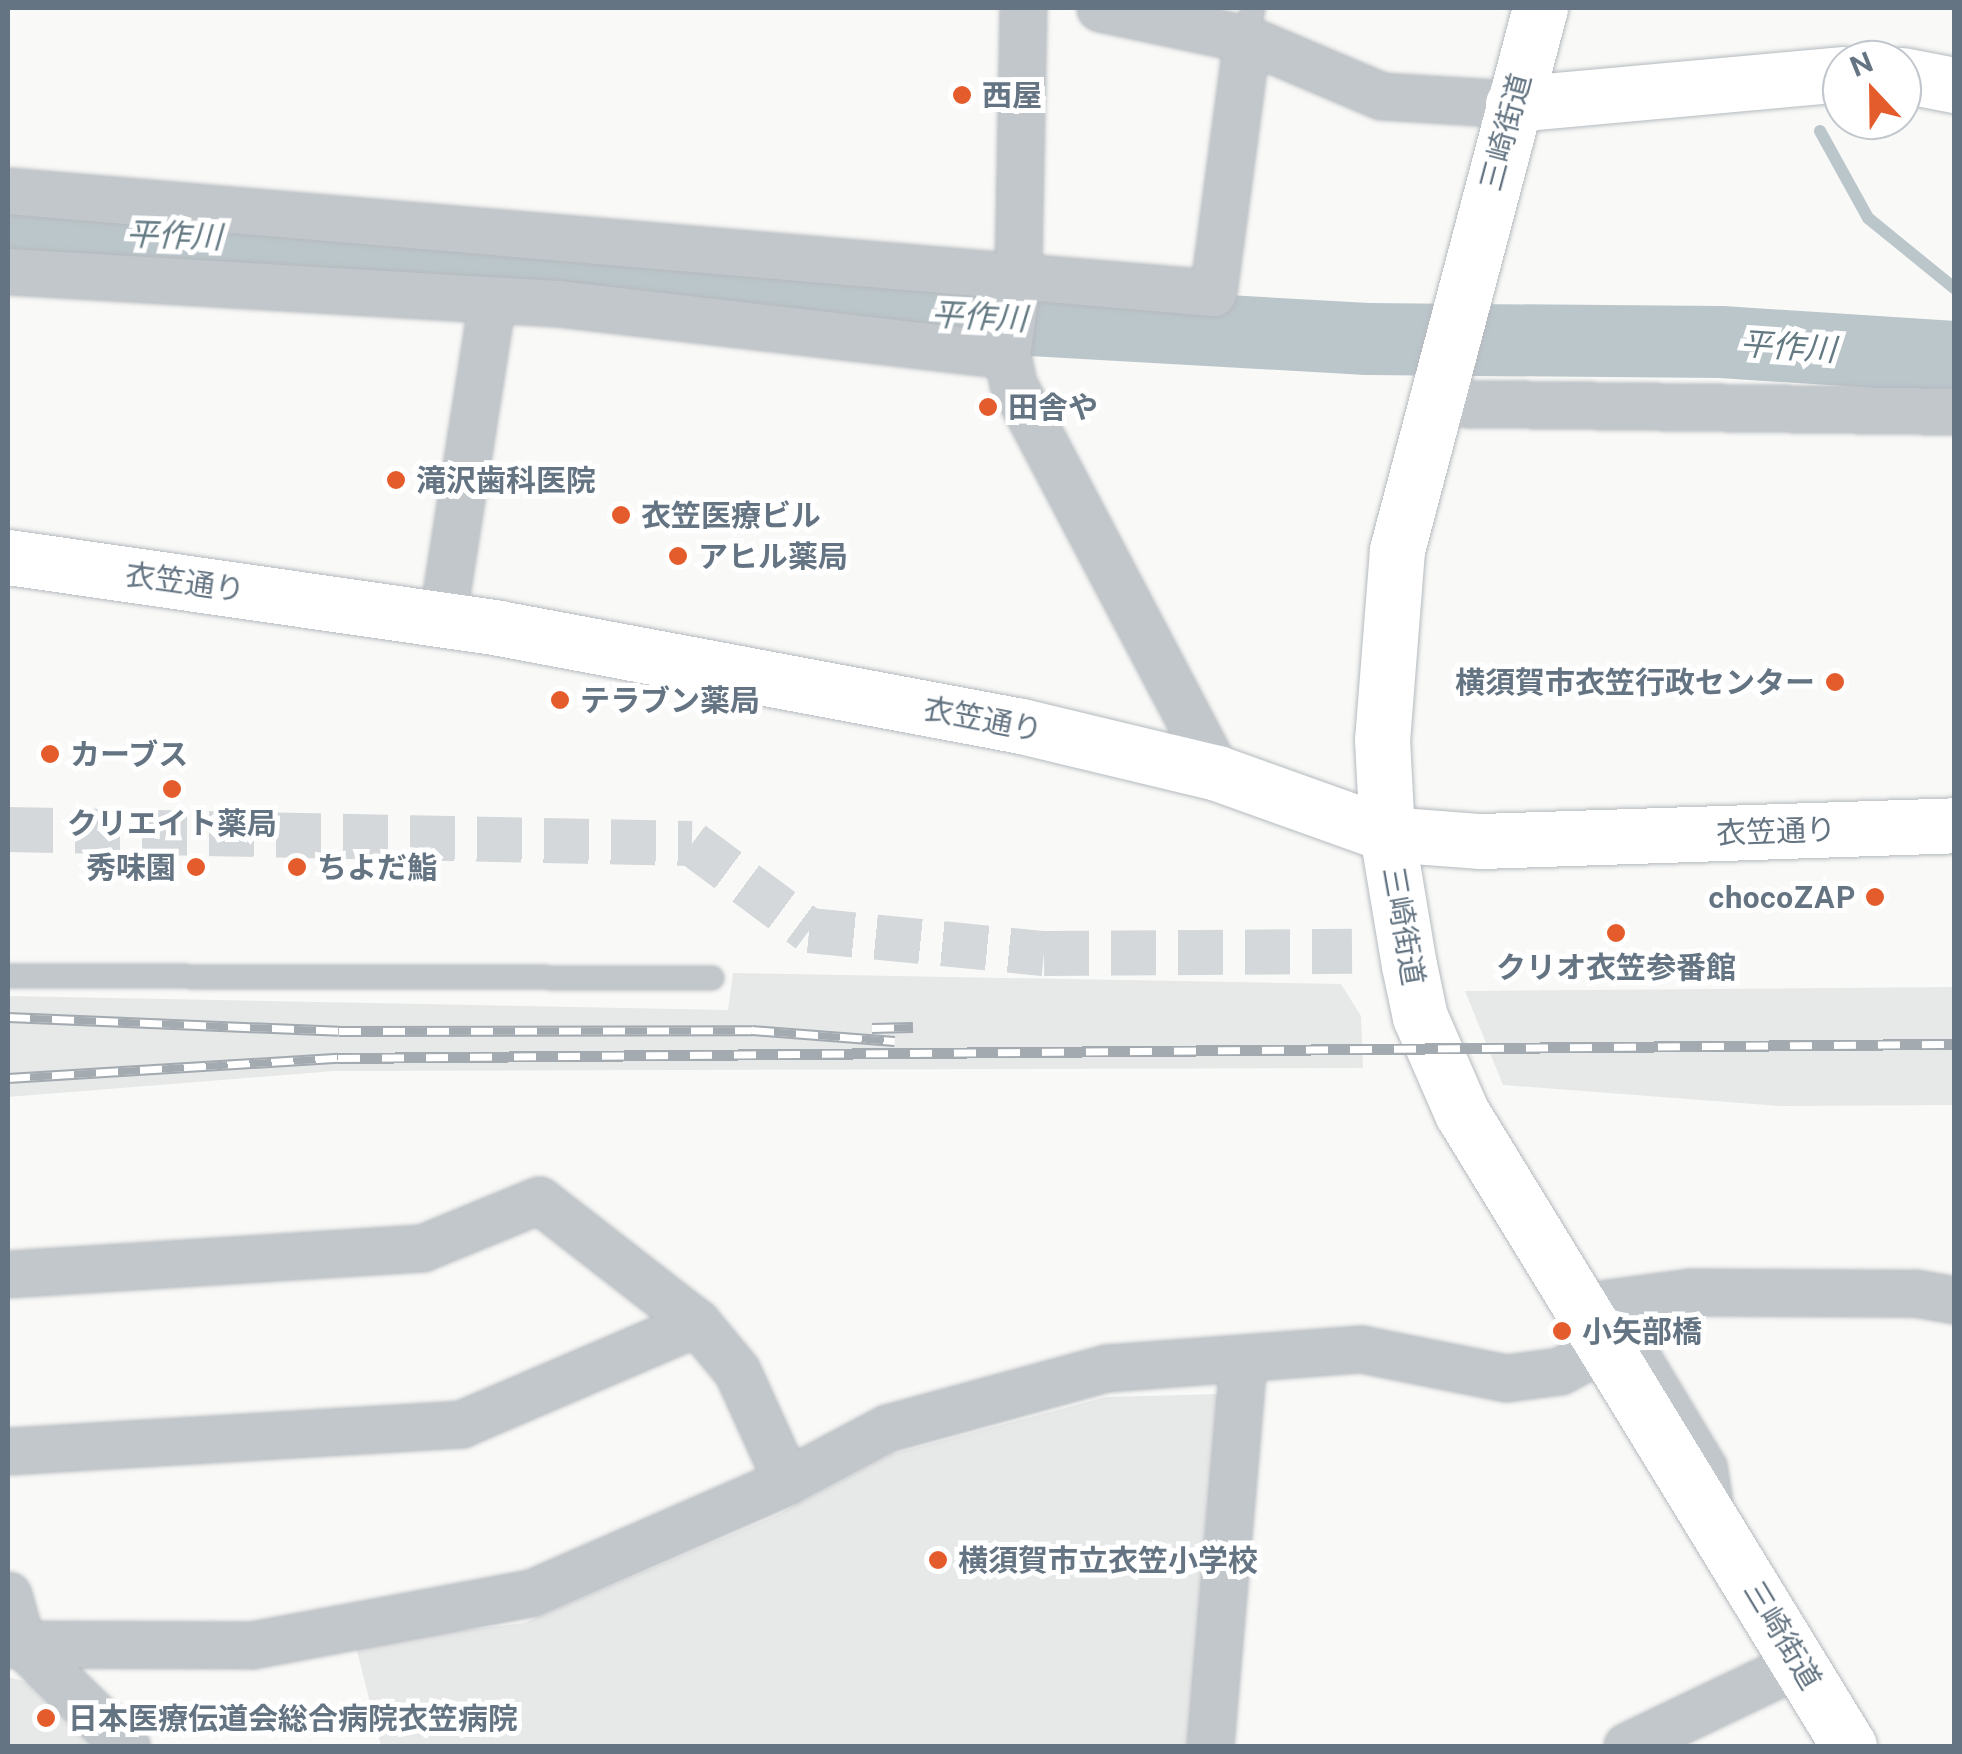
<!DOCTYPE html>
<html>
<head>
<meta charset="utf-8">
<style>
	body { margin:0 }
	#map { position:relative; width:1962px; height:1754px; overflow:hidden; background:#f9f9f7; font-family:"Public Sans","Noto Sans JP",sans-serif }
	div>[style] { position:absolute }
	.built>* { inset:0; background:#e7e8e8 }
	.stream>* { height:12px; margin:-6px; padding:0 6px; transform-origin:6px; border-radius:6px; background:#bbc6cb }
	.river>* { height:72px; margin:-36px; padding:0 36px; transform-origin:36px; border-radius:36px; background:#bbc6cb }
	.street-tunnel>* { height:45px; margin-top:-22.5px; transform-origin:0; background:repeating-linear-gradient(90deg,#d4d8da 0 45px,transparent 0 67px) }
	.roads { filter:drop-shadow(0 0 2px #b5babf) drop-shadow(0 0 2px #b5babf) }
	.lane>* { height:22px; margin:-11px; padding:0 11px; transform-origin:11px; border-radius:11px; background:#c2c7cb }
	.street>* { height:45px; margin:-22.5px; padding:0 22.5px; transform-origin:22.5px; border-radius:22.5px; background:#c2c7cb }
	.secondary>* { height:55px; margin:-27.5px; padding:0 27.5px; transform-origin:27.5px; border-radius:27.5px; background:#fff }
	.primary>* { height:55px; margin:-27.5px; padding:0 27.5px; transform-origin:27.5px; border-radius:27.5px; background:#fff }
	.rail>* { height:11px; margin-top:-5.5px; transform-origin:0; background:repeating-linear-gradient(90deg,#fff 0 22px,#a3aab0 0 44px); box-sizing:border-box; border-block:2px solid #a3aab0 }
	.dots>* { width:28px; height:28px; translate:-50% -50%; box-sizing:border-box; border:5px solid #fff; border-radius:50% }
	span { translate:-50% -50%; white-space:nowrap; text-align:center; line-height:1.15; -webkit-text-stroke:10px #fff; paint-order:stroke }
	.poi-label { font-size:30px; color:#647482; font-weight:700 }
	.left { translate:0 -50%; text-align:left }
	.right { translate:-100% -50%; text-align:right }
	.street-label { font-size:30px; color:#647482 }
	.water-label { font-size:32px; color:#647a83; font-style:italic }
	.frame { position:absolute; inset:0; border:10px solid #647482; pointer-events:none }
	.north { position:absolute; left:1822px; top:40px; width:100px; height:100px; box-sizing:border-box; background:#fff; border:2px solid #c1c7cd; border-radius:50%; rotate:338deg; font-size:28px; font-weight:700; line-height:40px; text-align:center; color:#647482 }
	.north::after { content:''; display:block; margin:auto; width:35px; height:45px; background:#e45c2c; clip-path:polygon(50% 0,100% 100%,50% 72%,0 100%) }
</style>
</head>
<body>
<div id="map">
	<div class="built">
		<div style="clip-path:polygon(733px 973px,1341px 984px,1361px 1016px,1363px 1068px,334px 1071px,8px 1097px,8px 996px,728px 1010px)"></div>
		<div style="clip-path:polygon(1954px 987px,1954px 1105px,1780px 1106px,1503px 1085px,1465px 991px)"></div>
		<div style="clip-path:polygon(1220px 1394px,1201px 1575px,1212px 1582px,1212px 1746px,381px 1746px,355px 1643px,524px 1623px,775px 1516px,892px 1454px,1106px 1397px)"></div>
		<div style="clip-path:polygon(8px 1677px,55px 1689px,112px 1746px,8px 1746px)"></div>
	</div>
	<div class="stream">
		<div style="left:1820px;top:131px;width:99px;rotate:61.1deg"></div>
		<div style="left:1868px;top:218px;width:111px;rotate:39.1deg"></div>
	</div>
	<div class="river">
		<div style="left:8px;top:230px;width:227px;rotate:2deg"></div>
		<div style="left:235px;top:238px;width:553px;rotate:7.06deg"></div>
		<div style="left:784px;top:306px;width:584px;rotate:3.24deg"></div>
		<div style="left:1367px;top:339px;width:354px;rotate:0.5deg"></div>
		<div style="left:1721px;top:342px;width:233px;rotate:3.7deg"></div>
	</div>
	<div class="street-tunnel">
		<div style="left:8px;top:829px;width:684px;rotate:1.17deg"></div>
		<div style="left:692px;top:843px;width:146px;rotate:36.6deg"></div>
		<div style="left:809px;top:930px;width:236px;rotate:5.6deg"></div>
		<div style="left:1044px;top:953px;width:308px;rotate:-0.4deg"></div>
	</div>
	<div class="roads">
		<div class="lane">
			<div style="left:1247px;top:39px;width:32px;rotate:-79deg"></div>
			<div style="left:8px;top:976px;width:704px;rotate:0.16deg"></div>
			<div style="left:1608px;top:1327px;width:39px;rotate:27deg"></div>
			<div style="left:1643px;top:1345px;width:140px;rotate:59deg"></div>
			<div style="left:1715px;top:1465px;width:44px;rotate:80.8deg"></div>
		</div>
		<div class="street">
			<div style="left:1023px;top:8px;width:270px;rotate:91.1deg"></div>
			<div style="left:1018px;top:278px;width:78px;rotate:98.1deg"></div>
			<div style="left:1007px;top:355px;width:30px;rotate:78deg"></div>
			<div style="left:1013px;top:384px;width:439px;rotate:62.3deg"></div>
			<div style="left:1100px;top:8px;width:150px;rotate:11.9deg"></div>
			<div style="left:1247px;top:39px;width:146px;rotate:23deg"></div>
			<div style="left:1381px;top:96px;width:132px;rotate:3.5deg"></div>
			<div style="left:8px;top:191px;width:1209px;rotate:4.84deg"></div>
			<div style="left:1213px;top:293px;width:256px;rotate:-82.4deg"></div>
			<div style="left:8px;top:271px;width:550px;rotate:3.34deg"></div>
			<div style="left:557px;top:303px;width:453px;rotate:6.6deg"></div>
			<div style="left:1431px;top:403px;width:523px;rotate:0.88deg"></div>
			<div style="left:442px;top:620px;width:324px;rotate:-81.1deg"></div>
			<div style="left:8px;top:1274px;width:415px;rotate:-3.6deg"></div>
			<div style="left:422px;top:1248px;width:126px;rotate:-22.3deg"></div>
			<div style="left:539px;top:1200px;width:200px;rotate:37.9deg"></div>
			<div style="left:697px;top:1323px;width:62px;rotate:50.2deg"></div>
			<div style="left:737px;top:1371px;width:121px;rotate:65.6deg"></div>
			<div style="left:1588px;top:1316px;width:24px;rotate:-33deg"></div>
			<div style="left:1608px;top:1303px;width:83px;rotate:-7.6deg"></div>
			<div style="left:1690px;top:1292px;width:225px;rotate:0.3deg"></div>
			<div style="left:1915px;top:1293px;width:40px;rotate:10deg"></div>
			<div style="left:8px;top:1451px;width:454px;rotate:-3.4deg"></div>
			<div style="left:461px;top:1424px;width:257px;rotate:-23.2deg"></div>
			<div style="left:8px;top:1595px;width:51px;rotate:74.1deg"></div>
			<div style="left:22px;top:1644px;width:146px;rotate:44.4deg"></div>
			<div style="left:8px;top:1644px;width:244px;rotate:0.2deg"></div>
			<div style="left:252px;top:1645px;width:284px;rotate:-10.6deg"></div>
			<div style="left:531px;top:1593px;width:279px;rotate:-23.6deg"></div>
			<div style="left:787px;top:1481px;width:113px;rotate:-27.9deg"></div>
			<div style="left:887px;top:1428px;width:228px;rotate:-15.3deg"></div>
			<div style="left:1107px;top:1368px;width:255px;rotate:-4.3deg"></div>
			<div style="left:1361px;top:1349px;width:148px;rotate:11.3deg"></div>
			<div style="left:1506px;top:1378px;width:54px;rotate:-7.4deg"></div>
			<div style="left:1560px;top:1371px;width:52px;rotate:-28.5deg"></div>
			<div style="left:1210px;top:1746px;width:388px;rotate:-85.1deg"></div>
			<div style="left:1627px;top:1746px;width:194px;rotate:-25.6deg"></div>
		</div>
		<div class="secondary">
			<div style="left:1902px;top:75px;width:53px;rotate:10.9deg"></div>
			<div style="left:1513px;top:104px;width:330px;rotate:-5.2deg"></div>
			<div style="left:8px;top:557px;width:496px;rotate:8.2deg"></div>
			<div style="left:499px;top:628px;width:531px;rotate:10.63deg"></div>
			<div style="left:1021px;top:726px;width:202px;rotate:13.5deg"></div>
			<div style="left:1217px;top:773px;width:181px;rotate:19.7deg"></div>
			<div style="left:1387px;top:834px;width:94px;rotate:4.3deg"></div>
			<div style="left:1481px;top:841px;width:473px;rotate:-1.9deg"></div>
		</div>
		<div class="primary">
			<div style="left:1540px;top:8px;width:561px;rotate:104.78deg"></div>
			<div style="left:1397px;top:550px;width:190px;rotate:94.5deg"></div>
			<div style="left:1382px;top:739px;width:95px;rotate:87deg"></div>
			<div style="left:1387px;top:834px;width:133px;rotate:80.5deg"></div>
			<div style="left:1409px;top:965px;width:53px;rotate:78.1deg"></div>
			<div style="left:1420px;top:1017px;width:105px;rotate:66.4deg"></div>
			<div style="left:1462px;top:1113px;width:742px;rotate:58.56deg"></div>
		</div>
	</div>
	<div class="rail">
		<div style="left:8px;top:1017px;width:331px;rotate:2.4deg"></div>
		<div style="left:339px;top:1031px;width:413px;rotate:-0.1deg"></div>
		<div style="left:752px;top:1030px;width:143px;rotate:4.4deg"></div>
		<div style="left:872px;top:1028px;width:41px;rotate:-1.4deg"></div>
		<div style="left:8px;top:1078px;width:331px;rotate:-3.5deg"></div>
		<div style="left:338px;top:1058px;width:1616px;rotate:-0.5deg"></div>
	</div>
	<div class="dots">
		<div style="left:962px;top:95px;background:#e45c2c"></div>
		<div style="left:988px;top:407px;background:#e45c2c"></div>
		<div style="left:396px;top:480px;background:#e45c2c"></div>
		<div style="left:621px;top:515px;background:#e45c2c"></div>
		<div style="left:678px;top:556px;background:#e45c2c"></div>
		<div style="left:1835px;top:682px;background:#e45c2c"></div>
		<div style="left:560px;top:700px;background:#e45c2c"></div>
		<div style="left:50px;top:754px;background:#e45c2c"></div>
		<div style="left:172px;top:789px;background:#e45c2c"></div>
		<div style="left:196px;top:867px;background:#e45c2c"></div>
		<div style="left:297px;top:867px;background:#e45c2c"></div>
		<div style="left:1875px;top:897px;background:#e45c2c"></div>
		<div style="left:1616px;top:933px;background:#e45c2c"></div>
		<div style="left:1562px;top:1331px;background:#e45c2c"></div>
		<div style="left:938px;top:1560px;background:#e45c2c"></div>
		<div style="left:46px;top:1718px;background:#e45c2c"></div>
	</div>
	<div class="poi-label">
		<span class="left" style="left:982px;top:95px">西屋</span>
		<span class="left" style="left:1008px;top:407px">田舎や</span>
		<span class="left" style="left:416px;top:480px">滝沢歯科医院</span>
		<span class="left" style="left:641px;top:515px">衣笠医療ビル</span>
		<span class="left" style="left:698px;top:556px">アヒル薬局</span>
		<span class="right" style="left:1815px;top:682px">横須賀市衣笠行政センター</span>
		<span class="left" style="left:580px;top:700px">テラブン薬局</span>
		<span class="left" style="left:70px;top:754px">カーブス</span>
		<span style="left:172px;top:823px">クリエイト薬局</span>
		<span class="right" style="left:176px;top:867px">秀味園</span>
		<span class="left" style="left:317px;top:867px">ちよだ鮨</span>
		<span class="right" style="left:1855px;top:897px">chocoZAP</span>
		<span style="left:1616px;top:967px">クリオ衣笠参番館</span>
		<span class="left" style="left:1582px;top:1331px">小矢部橋</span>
		<span class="left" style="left:958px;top:1560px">横須賀市立衣笠小学校</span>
		<span class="left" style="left:68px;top:1718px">日本医療伝道会総合病院衣笠病院</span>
	</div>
	<div class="street-label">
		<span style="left:1505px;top:132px;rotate:-75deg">三崎街道</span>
		<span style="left:185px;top:582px;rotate:8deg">衣笠通り</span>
		<span style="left:983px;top:719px;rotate:11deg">衣笠通り</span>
		<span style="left:1776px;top:831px;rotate:-2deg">衣笠通り</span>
		<span style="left:1404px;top:926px;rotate:80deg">三崎街道</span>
		<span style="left:1783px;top:1635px;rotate:59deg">三崎街道</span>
	</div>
	<div class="water-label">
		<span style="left:174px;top:236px;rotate:2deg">平作川</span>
		<span style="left:979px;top:317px;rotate:3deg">平作川</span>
		<span style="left:1788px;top:347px;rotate:4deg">平作川</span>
	</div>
	<div class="frame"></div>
	<div class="north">N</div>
</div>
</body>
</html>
